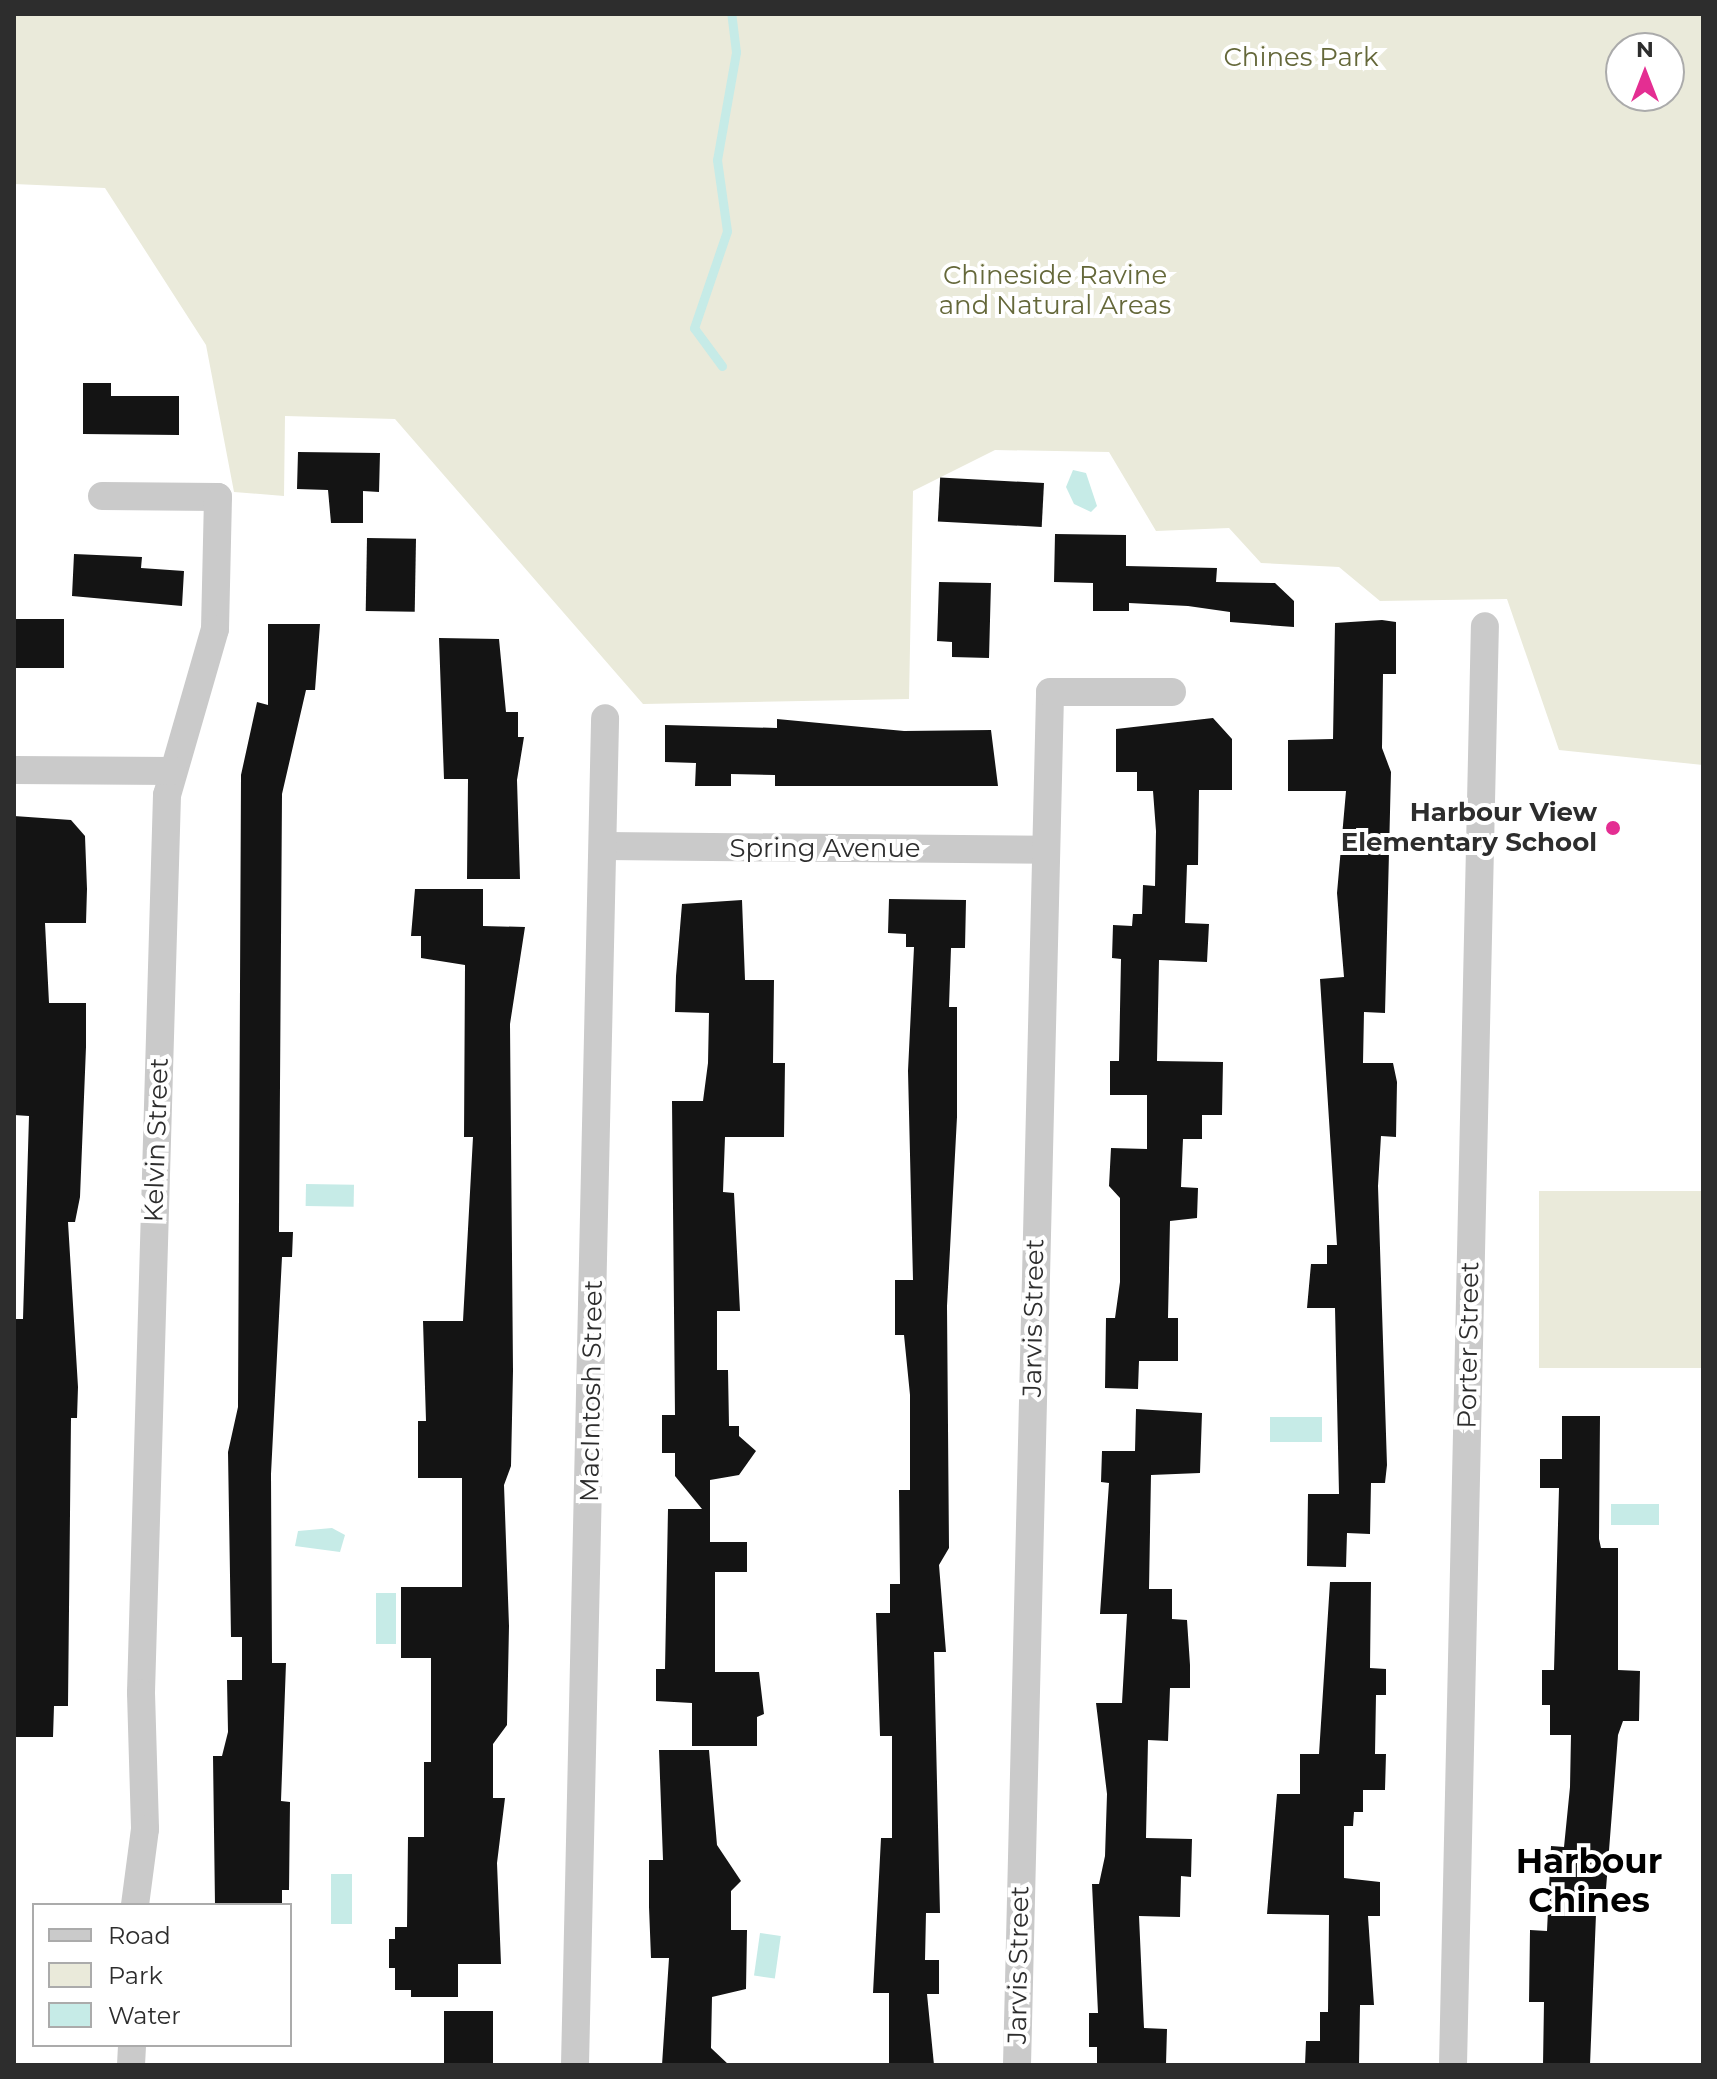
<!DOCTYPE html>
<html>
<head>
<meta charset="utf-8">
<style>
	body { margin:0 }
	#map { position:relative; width:1717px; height:2079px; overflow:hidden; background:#fff; font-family:Montserrat,sans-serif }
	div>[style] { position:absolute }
	.green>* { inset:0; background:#eaeada; transform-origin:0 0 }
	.water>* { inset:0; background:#c6ebe7; transform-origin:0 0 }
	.stream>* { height:9px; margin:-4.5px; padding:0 4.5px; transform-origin:4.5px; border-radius:4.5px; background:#c6ebe7 }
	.building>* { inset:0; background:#141414; transform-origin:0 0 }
	.minor>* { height:28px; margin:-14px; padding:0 14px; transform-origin:14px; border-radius:14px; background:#cacaca }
	.dots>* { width:22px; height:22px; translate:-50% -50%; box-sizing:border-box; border:4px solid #fff; border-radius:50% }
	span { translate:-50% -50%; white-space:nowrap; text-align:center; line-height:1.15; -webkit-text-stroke:8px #fff; paint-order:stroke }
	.park-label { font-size:26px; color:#65683a }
	.poi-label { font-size:26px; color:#2d2d2d; font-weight:700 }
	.right { translate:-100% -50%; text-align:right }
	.street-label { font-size:26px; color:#2d2d2d }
	.district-label { font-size:34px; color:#000; font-weight:700 }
	.frame { position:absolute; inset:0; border:16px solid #2d2d2d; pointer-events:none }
	.legend { position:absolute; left:32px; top:1903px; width:260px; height:144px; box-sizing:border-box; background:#fff; border:2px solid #ababab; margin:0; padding:10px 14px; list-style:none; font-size:24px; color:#2d2d2d }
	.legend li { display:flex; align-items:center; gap:16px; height:40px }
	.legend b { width:40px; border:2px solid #ababab }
	.north { position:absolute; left:1605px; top:32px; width:80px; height:80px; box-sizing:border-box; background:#fff; border:2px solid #ababab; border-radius:50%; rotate:0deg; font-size:22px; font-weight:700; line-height:32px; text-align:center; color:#2d2d2d }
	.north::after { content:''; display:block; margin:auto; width:28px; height:36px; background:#e42e92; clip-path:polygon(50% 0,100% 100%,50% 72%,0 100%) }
</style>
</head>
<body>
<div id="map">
	<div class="green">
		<div style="clip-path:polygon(evenodd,14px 14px,1703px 14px,1703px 765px,1559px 750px,1507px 599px,1380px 601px,1339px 567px,1261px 563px,1229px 528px,1156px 531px,1109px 452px,995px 450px,913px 491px,909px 699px,643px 704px,395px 419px,285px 416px,284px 496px,234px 492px,206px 345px,105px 188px,14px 184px,14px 14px,1621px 48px,1669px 48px,1669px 96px,1621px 96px,1621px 48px)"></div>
		<div style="left:1703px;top:1191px;width:177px;height:164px;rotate:90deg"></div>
	</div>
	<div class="water">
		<div style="clip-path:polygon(1073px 470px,1086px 473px,1097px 506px,1091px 512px,1074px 504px,1066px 487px)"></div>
		<div style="left:306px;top:1184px;width:48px;height:22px;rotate:1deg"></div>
		<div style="left:1270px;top:1417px;width:52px;height:25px"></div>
		<div style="left:1611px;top:1504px;width:48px;height:21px"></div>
		<div style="clip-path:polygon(332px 1528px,345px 1535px,340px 1552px,295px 1546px,298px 1531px)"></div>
		<div style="left:376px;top:1593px;width:20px;height:51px"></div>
		<div style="left:331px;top:1874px;width:21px;height:50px"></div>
		<div style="left:760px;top:1933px;width:21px;height:43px;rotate:8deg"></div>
	</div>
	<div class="stream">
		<div style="left:722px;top:366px;width:47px;rotate:-126.4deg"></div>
		<div style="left:694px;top:328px;width:102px;rotate:-71.2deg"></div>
		<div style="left:727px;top:231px;width:72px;rotate:-98deg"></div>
		<div style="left:717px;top:160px;width:110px;rotate:-80deg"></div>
		<div style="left:736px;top:52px;width:38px;rotate:-97deg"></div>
	</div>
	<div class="building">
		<div style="clip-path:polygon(83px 383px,111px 383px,111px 396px,179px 396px,179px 435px,83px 434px)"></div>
		<div style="clip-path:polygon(298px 452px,380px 453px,379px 492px,363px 491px,363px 523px,331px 523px,328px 490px,297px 489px)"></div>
		<div style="left:1044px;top:483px;width:44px;height:104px;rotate:93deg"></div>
		<div style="clip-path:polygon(1055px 534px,1126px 535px,1126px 566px,1217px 568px,1216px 582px,1275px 583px,1294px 601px,1294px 627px,1230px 622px,1230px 612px,1188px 606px,1129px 603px,1129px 611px,1093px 611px,1093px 583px,1054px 582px)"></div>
		<div style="left:367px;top:538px;width:49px;height:73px;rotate:1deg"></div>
		<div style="clip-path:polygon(74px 554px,142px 557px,141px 568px,184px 571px,182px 606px,72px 596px)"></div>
		<div style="clip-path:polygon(939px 582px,991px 583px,989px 658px,952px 657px,952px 642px,937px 641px)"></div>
		<div style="left:14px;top:619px;width:50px;height:49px"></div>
		<div style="clip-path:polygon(1382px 620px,1396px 622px,1396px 674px,1383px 674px,1382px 748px,1391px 772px,1385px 1013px,1364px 1012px,1363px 1063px,1393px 1063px,1397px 1082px,1396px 1137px,1381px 1136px,1378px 1186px,1387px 1465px,1385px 1483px,1371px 1483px,1370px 1534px,1347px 1533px,1346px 1567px,1307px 1566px,1308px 1494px,1339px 1494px,1335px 1308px,1307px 1308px,1311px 1264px,1327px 1264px,1327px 1245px,1337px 1245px,1320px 979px,1344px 977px,1337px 893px,1346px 791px,1288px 791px,1288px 740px,1333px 739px,1335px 623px)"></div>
		<div style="clip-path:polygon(268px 624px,320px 624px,315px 690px,306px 690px,282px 794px,279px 1232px,293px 1232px,292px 1257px,282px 1257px,271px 1474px,272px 1663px,286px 1663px,281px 1801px,290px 1802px,289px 1890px,282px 1890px,282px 1905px,215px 1905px,213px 1756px,222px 1756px,228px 1732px,227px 1680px,242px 1680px,242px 1637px,231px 1637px,228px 1452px,238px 1407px,241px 775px,257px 702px,268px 705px)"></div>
		<div style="clip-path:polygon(439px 638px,499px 639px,506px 712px,518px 712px,518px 737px,524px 737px,517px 780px,520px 879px,467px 879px,468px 779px,444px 779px)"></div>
		<div style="clip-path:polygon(1213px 718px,1232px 739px,1232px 790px,1199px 790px,1198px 865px,1187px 865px,1185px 923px,1209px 924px,1207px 962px,1159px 960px,1157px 1061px,1223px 1062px,1222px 1115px,1202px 1115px,1202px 1139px,1183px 1139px,1181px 1187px,1198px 1188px,1197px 1218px,1170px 1221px,1168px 1318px,1178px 1318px,1178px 1361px,1139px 1361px,1138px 1389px,1105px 1388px,1106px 1318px,1115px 1318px,1120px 1282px,1120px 1198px,1109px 1186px,1111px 1148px,1147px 1149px,1147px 1095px,1110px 1095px,1110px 1061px,1119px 1061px,1121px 959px,1112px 958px,1113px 925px,1132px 926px,1133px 914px,1142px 914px,1143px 885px,1155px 886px,1156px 831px,1153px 791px,1137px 791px,1137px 772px,1116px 772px,1116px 729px)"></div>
		<div style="clip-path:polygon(777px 719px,904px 731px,991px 730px,998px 786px,775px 786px,775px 775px,731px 774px,731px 786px,695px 786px,696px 763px,665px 762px,665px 725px,777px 728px)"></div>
		<div style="clip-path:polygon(14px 816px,71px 820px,85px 836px,87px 889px,86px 923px,45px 923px,49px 1003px,86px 1003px,86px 1047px,80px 1197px,75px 1222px,68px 1222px,78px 1387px,77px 1418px,71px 1418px,68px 1706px,54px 1706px,53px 1737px,14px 1737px,14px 1319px,23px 1319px,29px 1116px,14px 1115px)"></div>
		<div style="clip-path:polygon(415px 889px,483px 889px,483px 926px,525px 927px,510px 1024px,513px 1371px,511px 1466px,504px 1485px,509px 1626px,507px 1725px,493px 1744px,493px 1798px,505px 1798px,497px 1863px,501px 1964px,458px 1964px,458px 1997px,411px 1997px,411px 1990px,395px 1990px,395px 1968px,389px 1968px,389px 1939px,395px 1939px,395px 1927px,407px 1927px,408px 1837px,424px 1837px,424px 1762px,431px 1762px,431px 1658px,401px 1658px,401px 1587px,462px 1587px,462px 1478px,418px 1478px,418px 1421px,426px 1421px,423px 1321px,463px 1321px,473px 1137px,464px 1137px,465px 965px,421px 958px,421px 936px,411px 936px)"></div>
		<div style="clip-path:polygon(889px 899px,966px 900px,965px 948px,951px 948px,949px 1007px,957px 1007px,957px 1117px,947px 1306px,949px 1548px,939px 1565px,946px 1652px,934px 1652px,940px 1913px,926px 1913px,925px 1960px,939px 1960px,939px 1994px,927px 1994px,934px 2065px,889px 2065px,889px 1993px,873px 1993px,881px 1838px,892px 1838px,892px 1736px,880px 1736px,876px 1613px,890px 1613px,890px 1584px,900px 1584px,899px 1490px,910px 1490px,910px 1395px,904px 1335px,895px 1335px,895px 1280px,913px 1280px,908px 1071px,914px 947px,906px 947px,906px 934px,888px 933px)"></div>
		<div style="clip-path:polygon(742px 900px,745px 980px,774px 980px,773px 1063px,785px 1063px,784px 1137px,725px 1137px,723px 1192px,734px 1193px,740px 1311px,717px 1311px,717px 1370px,728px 1370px,729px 1426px,739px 1426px,739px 1436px,756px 1451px,739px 1475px,710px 1480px,710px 1542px,747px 1542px,747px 1572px,715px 1572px,715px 1672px,759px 1672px,764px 1714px,757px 1717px,757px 1746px,692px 1746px,692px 1703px,656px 1701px,656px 1669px,665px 1669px,668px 1509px,702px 1509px,675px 1476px,675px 1453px,662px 1453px,662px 1415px,675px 1415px,672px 1101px,703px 1101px,708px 1063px,709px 1013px,675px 1012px,676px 976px,682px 904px)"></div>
		<div style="clip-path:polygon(1136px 1409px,1202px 1413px,1200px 1473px,1151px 1475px,1149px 1589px,1172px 1589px,1172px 1619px,1187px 1620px,1190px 1665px,1190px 1688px,1170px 1688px,1168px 1741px,1148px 1740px,1146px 1838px,1192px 1839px,1191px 1877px,1181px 1876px,1180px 1917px,1139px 1916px,1144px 2028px,1167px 2029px,1166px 2065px,1097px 2065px,1097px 2047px,1089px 2047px,1089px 2013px,1098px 2013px,1092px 1884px,1099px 1884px,1105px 1856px,1107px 1794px,1096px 1703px,1122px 1703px,1127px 1614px,1100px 1614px,1109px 1483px,1101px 1482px,1102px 1451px,1135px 1451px)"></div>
		<div style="clip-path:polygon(1562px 1416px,1600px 1416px,1599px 1539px,1601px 1548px,1618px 1548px,1618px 1670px,1640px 1671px,1639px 1721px,1623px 1721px,1618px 1735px,1606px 1889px,1597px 1889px,1590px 2065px,1543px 2065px,1544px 2002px,1529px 2002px,1530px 1930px,1547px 1931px,1551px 1846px,1564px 1847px,1570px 1787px,1571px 1735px,1550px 1735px,1550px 1705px,1542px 1705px,1542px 1670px,1554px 1670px,1559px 1488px,1540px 1488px,1540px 1459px,1562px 1459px)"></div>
		<div style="clip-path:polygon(1330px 1582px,1371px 1582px,1370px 1668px,1386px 1669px,1386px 1695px,1376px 1695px,1375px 1754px,1386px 1754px,1385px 1790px,1363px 1790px,1363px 1812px,1354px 1812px,1353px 1826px,1344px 1826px,1344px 1878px,1380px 1882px,1380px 1916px,1368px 1916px,1374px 2005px,1360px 2005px,1359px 2065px,1305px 2065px,1306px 2041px,1320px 2041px,1320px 2012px,1328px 2012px,1329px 1915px,1267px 1914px,1277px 1794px,1300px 1794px,1300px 1754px,1319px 1754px)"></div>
		<div style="clip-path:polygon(659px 1750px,709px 1750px,717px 1845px,741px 1881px,731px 1891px,731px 1930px,747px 1930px,746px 1989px,712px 1997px,711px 2048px,729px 2065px,662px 2065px,669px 1958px,651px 1958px,649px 1907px,649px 1860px,663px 1860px)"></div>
		<div style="left:444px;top:2011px;width:49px;height:54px"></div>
	</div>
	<div class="minor">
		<div style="left:102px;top:496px;width:116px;rotate:0.5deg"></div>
		<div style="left:218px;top:497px;width:132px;rotate:91.3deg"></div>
		<div style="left:215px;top:629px;width:173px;rotate:106.1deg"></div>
		<div style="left:167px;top:795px;width:898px;rotate:91.66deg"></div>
		<div style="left:141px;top:1693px;width:136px;rotate:88.3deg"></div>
		<div style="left:145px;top:1829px;width:77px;rotate:97.5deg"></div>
		<div style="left:14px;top:770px;width:159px;rotate:0.4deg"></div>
		<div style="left:605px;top:846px;width:440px;rotate:0.5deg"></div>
		<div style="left:131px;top:2065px;width:20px;rotate:-87deg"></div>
		<div style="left:575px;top:2065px;width:1347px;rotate:-88.72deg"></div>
		<div style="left:1017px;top:2065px;width:1373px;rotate:-88.62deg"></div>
		<div style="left:1050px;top:692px;width:122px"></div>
		<div style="left:1453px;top:2065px;width:1439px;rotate:-88.73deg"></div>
	</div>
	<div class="dots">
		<div style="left:1613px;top:828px;background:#e42e92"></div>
	</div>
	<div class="park-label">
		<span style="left:1301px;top:58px">Chines Park</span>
		<span style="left:1055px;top:291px">Chineside Ravine<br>and Natural Areas</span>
	</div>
	<div class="poi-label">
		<span class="right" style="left:1597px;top:828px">Harbour View<br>Elementary School</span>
	</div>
	<div class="street-label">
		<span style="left:825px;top:849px">Spring Avenue</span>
		<span style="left:157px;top:1140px;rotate:-88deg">Kelvin Street</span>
		<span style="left:1034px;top:1318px;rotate:-89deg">Jarvis Street</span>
		<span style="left:1469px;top:1345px;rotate:-89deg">Porter Street</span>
		<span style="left:592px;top:1391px;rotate:-89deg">MacIntosh Street</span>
		<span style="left:1019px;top:1965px;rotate:-89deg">Jarvis Street</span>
	</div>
	<div class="district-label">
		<span style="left:1589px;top:1881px">Harbour<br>Chines</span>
	</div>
	<div class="frame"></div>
	<ul class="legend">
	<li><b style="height:10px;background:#cacaca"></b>Road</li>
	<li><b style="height:22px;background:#eaeada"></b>Park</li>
	<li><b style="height:22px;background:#c6ebe7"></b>Water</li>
	</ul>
	<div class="north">N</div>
</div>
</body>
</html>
